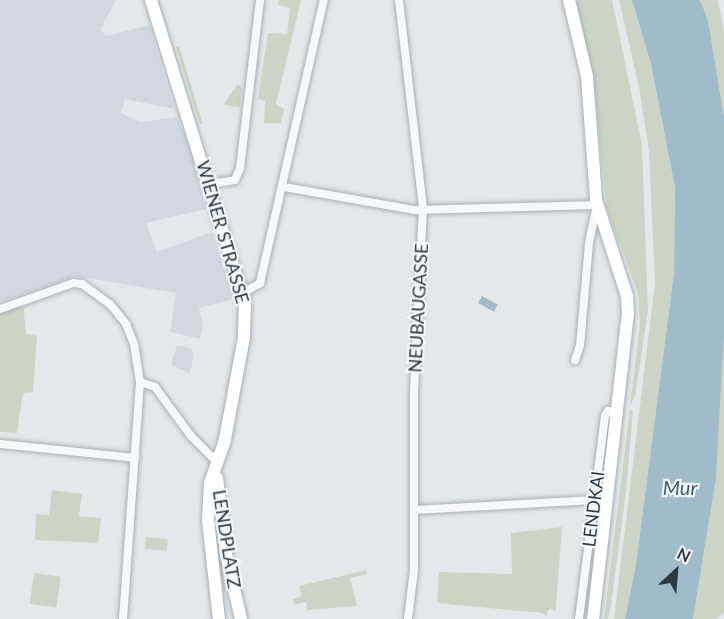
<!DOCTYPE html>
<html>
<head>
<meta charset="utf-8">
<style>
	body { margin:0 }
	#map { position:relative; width:724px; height:619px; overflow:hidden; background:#e4e8eb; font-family:Lato,sans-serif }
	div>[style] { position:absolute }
	.built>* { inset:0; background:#d2d8dd }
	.green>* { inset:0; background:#ccd5c5; transform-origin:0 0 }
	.water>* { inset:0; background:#a0bcca; transform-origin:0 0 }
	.roads { filter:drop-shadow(0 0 2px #a9b0b6) drop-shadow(0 0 2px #a9b0b6) }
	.street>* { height:8px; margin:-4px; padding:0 4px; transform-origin:4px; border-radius:4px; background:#f7f8fa }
	.secondary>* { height:12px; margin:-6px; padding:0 6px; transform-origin:6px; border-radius:6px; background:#fff }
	span { translate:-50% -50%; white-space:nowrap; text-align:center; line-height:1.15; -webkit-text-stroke:4.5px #f4f7f9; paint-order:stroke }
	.street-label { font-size:18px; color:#2c3944 }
	.water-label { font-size:20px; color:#375f77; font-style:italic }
	.north { position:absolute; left:646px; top:541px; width:60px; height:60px; -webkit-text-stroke:4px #f4f7f9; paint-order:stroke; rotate:26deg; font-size:16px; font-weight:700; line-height:24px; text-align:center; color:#2c3944 }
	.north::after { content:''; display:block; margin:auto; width:21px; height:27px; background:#2c3944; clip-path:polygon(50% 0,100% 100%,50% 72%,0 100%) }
</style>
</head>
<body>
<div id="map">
	<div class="built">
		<div style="clip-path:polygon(0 0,116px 0,100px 30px,107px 36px,149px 25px,174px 109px,125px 99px,121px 113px,140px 122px,177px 117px,190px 150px,206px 209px,146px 223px,157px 252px,212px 232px,234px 299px,199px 308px,203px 325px,200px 339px,170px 332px,176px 293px,75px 276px,0 302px)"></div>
		<div style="clip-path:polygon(177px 345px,190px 348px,194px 353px,190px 374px,171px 365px)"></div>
	</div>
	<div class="green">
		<div style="clip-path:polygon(279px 0,301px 0,276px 104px,284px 109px,281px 123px,264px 123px,265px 101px,258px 99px,268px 33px,287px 34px,290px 8px,278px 5px)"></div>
		<div style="clip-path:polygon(576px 0,612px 0,642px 145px,648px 310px,635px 397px,630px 405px,640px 324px,638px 293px,607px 209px,593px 78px)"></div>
		<div style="clip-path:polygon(619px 0,632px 0,651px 64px,675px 188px,674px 273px,636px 564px,625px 619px,614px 619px,655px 283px,649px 151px,639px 87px)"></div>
		<div style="clip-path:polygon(700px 0,717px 0,720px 9px,724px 32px,724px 117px,708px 20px)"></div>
		<div style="left:179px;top:46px;width:81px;height:3px;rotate:73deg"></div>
		<div style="clip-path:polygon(238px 84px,242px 88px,240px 107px,223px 105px)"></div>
		<div style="clip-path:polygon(23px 302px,26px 334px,37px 336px,33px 392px,23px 393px,17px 433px,0 432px,0 311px)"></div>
		<div style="clip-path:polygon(724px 335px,724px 613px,716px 619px,693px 619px,716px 478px)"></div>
		<div style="clip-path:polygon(630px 409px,633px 411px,626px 492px,611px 604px,608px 619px,604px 619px)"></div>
		<div style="clip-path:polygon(52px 490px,82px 494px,79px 516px,101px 518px,98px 543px,35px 540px,36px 514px,49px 515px)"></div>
		<div style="clip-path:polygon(562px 527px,556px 606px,555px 612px,551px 608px,547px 612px,547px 617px,542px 613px,437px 603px,439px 572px,512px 574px,511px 533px)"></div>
		<div style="clip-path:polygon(215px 532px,230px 590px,224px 591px,213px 536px)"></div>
		<div style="left:146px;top:537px;width:22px;height:12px;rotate:5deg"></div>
		<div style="clip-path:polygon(366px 570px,367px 574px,350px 578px,357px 606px,307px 610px,306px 602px,294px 604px,293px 599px,302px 596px,299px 586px)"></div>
		<div style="left:34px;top:573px;width:27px;height:31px;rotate:8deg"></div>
	</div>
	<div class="water">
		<div style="clip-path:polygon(632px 0,700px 0,708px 20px,724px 117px,724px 335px,716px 478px,693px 619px,625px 619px,636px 564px,674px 273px,675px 188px,651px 64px)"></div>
		<div style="left:482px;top:296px;width:18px;height:8px;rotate:29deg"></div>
	</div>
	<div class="roads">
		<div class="street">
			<div style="left:399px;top:0;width:209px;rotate:83.4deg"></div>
			<div style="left:423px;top:208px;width:186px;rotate:92.8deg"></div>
			<div style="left:414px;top:394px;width:176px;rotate:90deg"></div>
			<div style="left:414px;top:570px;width:49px;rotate:97deg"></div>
			<div style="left:210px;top:184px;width:25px;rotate:-9deg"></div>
			<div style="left:235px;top:180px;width:13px;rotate:-67deg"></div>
			<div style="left:240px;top:168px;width:169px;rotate:-83.2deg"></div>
			<div style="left:284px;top:187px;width:132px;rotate:10deg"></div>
			<div style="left:414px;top:210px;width:183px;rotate:-1.6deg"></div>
			<div style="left:597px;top:205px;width:39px;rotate:102deg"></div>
			<div style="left:589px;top:243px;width:102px;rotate:95deg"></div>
			<div style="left:580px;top:345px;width:16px;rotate:108deg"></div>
			<div style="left:243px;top:293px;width:20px;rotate:-30deg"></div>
			<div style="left:260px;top:283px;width:290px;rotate:-77.3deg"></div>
			<div style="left:0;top:309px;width:78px;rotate:-19.4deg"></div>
			<div style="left:74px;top:283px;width:8px;rotate:7deg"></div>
			<div style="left:82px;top:284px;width:34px;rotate:36deg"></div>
			<div style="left:110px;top:304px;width:26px;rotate:51deg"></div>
			<div style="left:126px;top:324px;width:22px;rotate:68deg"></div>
			<div style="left:134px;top:344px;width:38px;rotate:81deg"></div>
			<div style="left:140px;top:382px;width:238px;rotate:94.1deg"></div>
			<div style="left:140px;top:382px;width:16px;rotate:18deg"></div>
			<div style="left:155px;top:387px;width:61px;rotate:53.7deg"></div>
			<div style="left:191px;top:436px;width:38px;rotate:45deg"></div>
			<div style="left:0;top:444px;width:136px;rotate:5.9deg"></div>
			<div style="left:414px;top:510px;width:181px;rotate:-3.2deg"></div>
			<div style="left:579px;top:619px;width:205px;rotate:-82.7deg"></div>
			<div style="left:605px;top:416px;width:6px;rotate:-59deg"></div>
			<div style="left:608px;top:411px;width:11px;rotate:5deg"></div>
		</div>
		<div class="secondary">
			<div style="left:151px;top:0;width:318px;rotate:72.8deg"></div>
			<div style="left:245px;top:304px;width:33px;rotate:92deg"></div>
			<div style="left:244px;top:337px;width:105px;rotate:100.5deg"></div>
			<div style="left:225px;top:440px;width:46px;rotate:109.2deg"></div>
			<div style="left:210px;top:483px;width:37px;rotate:93deg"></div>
			<div style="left:208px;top:520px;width:100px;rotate:83.7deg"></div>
			<div style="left:569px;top:0;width:78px;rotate:76.7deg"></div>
			<div style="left:587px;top:76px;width:124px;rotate:85.8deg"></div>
			<div style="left:596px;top:200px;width:101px;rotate:72.1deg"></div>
			<div style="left:627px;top:296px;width:17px;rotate:87deg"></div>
			<div style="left:628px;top:313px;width:308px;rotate:96.5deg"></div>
			<div style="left:217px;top:478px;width:77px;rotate:83.2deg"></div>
			<div style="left:226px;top:554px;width:67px;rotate:77deg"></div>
		</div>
	</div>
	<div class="street-label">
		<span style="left:223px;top:232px;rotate:74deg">WIENER STRASSE</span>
		<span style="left:418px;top:308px;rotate:-87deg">NEUBAUGASSE</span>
		<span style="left:593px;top:509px;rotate:-83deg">LENDKAI</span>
		<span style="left:227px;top:539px;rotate:81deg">LENDPLATZ</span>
	</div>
	<div class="water-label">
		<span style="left:680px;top:487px">Mur</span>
	</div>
	<div class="north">N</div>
</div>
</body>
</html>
